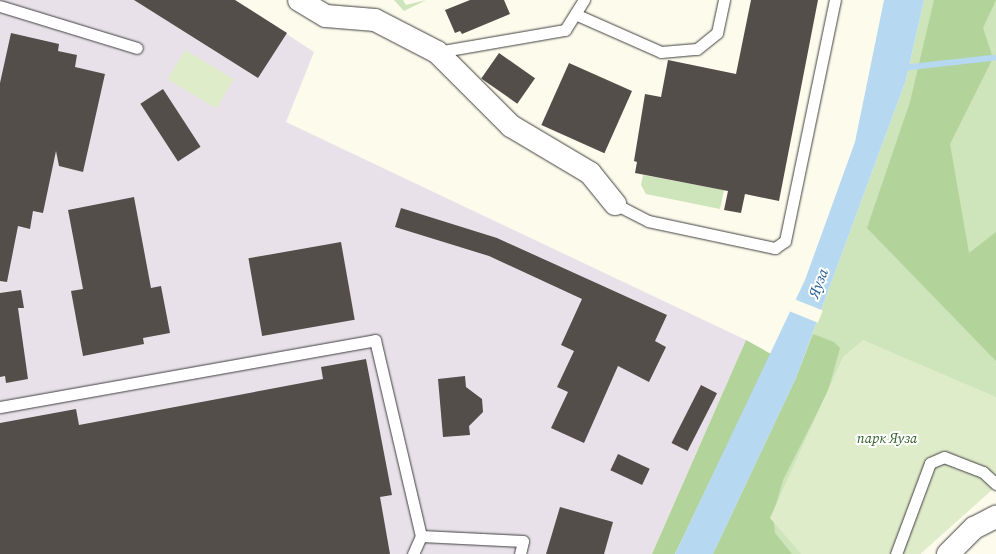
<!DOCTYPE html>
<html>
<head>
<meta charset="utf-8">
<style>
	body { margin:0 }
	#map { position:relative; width:996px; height:554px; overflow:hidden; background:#fdfbec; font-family:"Source Serif 4",serif }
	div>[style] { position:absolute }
	.industrial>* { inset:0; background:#e9e1ea }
	.green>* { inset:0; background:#cee4ba }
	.forest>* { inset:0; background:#b2d39a }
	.pitch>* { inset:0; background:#dfecca; transform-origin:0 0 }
	.water>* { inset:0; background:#b6d8f0 }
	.pier>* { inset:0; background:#fdfbec; transform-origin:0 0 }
	.stream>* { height:5.5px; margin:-2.75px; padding:0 2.75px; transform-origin:2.75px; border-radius:2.75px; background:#b6d8f0 }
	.building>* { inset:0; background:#534e49; transform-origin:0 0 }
	.roads { filter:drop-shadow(0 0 1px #3f3f3f) drop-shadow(0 0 1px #3f3f3f) }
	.service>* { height:11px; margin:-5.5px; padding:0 5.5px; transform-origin:5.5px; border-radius:5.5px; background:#fff }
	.minor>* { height:22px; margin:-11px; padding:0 11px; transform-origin:11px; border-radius:11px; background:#fff }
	span { translate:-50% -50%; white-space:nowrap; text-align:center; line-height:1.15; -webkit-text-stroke:4px #fff; paint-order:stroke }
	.park-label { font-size:14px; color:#2d5d23; font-style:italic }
	.water-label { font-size:15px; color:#215c91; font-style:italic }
</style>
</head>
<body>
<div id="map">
	<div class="industrial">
		<div style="clip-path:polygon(0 0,235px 0,314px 52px,286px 122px,746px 340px,652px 554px,0 554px)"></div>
	</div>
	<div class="green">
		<div style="clip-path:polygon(394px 0,403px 0,406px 5px,426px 0,404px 11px)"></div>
		<div style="clip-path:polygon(924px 0,996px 0,996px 486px,920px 554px,713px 554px,796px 378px,906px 80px)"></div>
		<div style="clip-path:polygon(643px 175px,724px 190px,720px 209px,646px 194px,641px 185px)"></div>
	</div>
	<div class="forest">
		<div style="clip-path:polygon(934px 0,996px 0,983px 28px,993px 58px,950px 144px,969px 253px,996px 232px,996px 361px,867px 228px,910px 102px)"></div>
		<div style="clip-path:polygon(813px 334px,834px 342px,840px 348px,828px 391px,783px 480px,773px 515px,775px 533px,792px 554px,713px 554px,796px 378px)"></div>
		<div style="clip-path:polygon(746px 340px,771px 354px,675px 554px,652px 554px)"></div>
	</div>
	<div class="pitch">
		<div style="left:185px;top:50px;width:57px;height:34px;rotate:31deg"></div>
		<div style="clip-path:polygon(863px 340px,996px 397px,996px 486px,920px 554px,801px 554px,770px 518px,843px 357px)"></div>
	</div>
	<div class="water">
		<div style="clip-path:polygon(884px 0,924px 0,906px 80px,796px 378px,713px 554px,675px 554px,805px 280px,855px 142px)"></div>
	</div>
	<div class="pier">
		<div style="left:794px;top:299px;width:31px;height:13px;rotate:22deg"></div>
	</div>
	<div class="stream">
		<div style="left:902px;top:68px;width:92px;rotate:-6.3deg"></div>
	</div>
	<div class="building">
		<div style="clip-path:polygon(134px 0,235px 0,287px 33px,258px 78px)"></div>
		<div style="clip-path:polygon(470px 0,504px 0,510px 14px,462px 34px,460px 31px,455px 33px,445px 10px)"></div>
		<div style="clip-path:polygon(751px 0,818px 0,779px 201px,745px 194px,741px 213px,724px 210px,728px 191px,635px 173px,637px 162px,634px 161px,645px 94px,661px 97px,668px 60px,736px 74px)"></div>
		<div style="clip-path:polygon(11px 33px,59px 44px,58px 51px,77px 55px,75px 67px,105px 74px,83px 172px,59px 166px,56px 151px,43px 213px,33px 211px,30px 229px,18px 226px,7px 282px,0 281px,0 83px)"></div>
		<div style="left:499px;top:53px;width:44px;height:31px;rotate:35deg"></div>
		<div style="left:569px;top:63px;width:69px;height:68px;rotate:24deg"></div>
		<div style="left:163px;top:89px;width:69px;height:27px;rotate:57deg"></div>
		<div style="clip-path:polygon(134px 197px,151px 288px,161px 286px,170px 333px,143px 338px,144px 344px,83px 356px,71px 291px,83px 289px,68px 210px)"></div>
		<div style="clip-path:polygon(401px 208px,497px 238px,667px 315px,655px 341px,666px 347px,649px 382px,618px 366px,584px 443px,551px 428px,568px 392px,557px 387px,574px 351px,561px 345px,582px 299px,489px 256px,395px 227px)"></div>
		<div style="left:341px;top:242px;width:79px;height:94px;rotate:80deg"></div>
		<div style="clip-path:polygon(21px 290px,24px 308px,18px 308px,28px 379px,6px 383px,5px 376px,0 377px,0 293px)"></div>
		<div style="clip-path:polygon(366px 359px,392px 495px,380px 497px,390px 554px,0 554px,0 423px,76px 409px,79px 425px,323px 379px,321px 367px)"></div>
		<div style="clip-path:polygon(465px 376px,466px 387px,482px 399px,483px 412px,469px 426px,470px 435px,443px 437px,438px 379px)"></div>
		<div style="left:701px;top:385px;width:18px;height:65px;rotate:27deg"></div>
		<div style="left:618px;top:454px;width:35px;height:18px;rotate:25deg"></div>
		<div style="clip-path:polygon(560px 507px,613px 522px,604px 554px,546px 554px)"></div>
	</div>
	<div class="roads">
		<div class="service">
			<div style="left:0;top:6px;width:143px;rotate:17deg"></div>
			<div style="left:575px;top:14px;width:94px;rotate:23.8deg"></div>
			<div style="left:661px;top:52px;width:36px;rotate:-5deg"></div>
			<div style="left:697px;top:49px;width:26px;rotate:-39deg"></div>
			<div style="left:717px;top:33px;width:34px;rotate:-78deg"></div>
			<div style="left:437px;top:52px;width:130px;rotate:-9.8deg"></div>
			<div style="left:565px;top:30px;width:36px;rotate:-58deg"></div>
			<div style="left:615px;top:204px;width:37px;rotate:27deg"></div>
			<div style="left:648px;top:221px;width:130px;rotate:12deg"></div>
			<div style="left:775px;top:248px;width:12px;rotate:-35deg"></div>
			<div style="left:785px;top:241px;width:246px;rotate:-78.3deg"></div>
			<div style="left:0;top:407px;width:381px;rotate:-10.1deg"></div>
			<div style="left:375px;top:340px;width:201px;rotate:76.8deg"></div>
			<div style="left:421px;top:536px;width:20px;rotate:114deg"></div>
			<div style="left:421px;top:536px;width:102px;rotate:2.8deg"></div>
			<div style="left:523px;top:541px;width:13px;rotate:103deg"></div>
			<div style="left:896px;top:554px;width:97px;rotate:-69.5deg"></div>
			<div style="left:930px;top:463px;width:15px;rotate:-23deg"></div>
			<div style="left:944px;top:457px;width:42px;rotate:21deg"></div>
			<div style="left:983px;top:472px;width:18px;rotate:43deg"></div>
		</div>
		<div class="minor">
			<div style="left:299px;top:0;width:31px;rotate:31deg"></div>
			<div style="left:326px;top:16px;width:49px;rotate:4.7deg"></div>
			<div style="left:375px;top:20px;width:70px;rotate:27.3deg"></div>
			<div style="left:437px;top:52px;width:105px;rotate:45deg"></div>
			<div style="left:511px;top:126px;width:92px;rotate:30.7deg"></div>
			<div style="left:590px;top:173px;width:40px;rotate:51deg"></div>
			<div style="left:948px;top:554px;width:37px;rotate:-45deg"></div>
			<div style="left:974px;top:528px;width:25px;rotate:-27deg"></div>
		</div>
	</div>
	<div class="park-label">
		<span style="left:887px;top:438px">парк Яуза</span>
	</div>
	<div class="water-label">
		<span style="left:818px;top:283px;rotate:-69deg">Яуза</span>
	</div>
</div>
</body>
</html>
